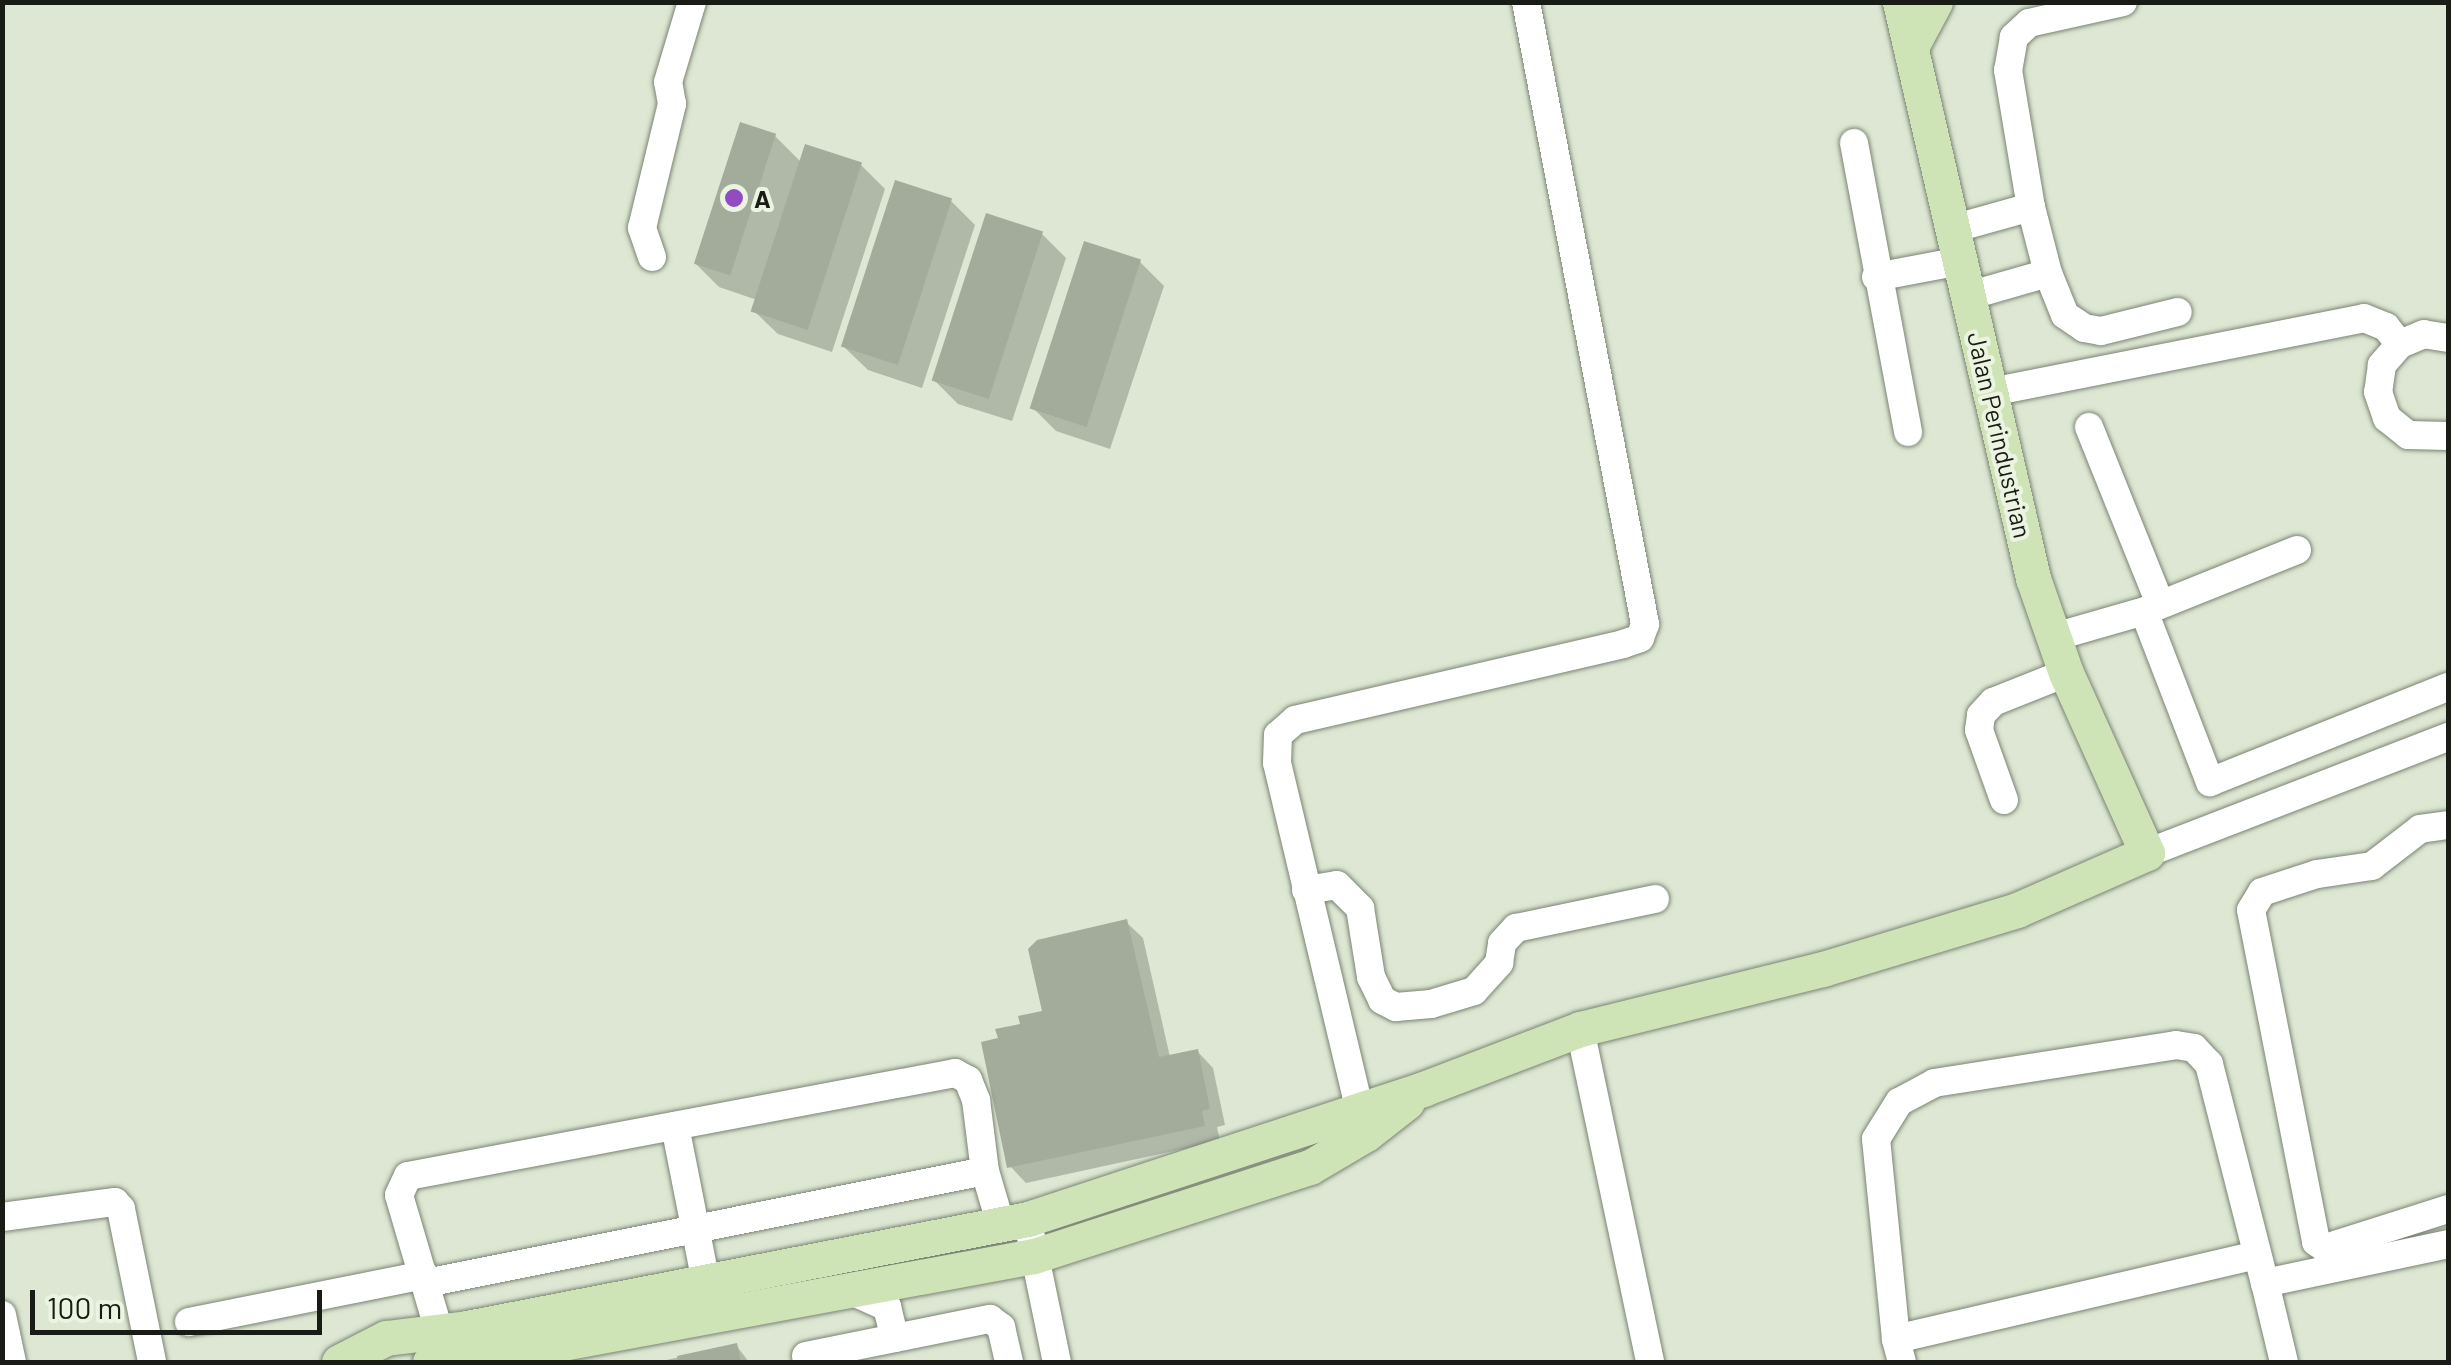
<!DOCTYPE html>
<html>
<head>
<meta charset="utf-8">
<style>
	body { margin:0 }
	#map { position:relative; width:2451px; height:1365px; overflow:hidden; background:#dde7d3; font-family:Barlow,sans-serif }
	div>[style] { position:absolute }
	.shadow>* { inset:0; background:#0003 }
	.building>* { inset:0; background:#a3ac9a; transform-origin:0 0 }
	.roads { filter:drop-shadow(0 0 2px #7b8473) drop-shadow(0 0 2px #7b8473) }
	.minor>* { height:28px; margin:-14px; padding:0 14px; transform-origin:14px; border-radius:14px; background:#fff }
	.major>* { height:35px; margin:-17.5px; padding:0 17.5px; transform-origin:17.5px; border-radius:17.5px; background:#cee3b6 }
	.dots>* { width:28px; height:28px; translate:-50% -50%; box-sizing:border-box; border:5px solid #eaf4e0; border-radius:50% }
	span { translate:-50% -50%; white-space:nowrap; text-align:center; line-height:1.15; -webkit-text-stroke:8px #eaf4e0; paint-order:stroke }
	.poi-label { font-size:25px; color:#191c15; font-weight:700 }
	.left { translate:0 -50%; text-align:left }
	.street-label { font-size:25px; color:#191c15 }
	.frame { position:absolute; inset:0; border:5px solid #191c15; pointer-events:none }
	.scale { position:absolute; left:30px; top:1290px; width:292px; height:45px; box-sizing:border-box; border:5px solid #191c15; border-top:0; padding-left:12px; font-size:30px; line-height:35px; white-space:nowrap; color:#191c15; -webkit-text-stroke:8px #eaf4e0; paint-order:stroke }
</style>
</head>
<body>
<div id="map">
	<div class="shadow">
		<div style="clip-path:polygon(775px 136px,802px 163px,861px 165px,885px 189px,832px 352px,778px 334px,753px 310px,757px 300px,719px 287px,695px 263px)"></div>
		<div style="clip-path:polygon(951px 201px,975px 225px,922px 388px,868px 370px,843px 346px)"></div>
		<div style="clip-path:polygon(1042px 234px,1066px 258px,1012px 421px,958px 404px,933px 379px)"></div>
		<div style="clip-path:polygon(1140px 262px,1164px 286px,1110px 449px,1056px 431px,1032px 407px)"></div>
		<div style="clip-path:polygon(1126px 922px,1143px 938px,1170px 1057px,1197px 1051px,1213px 1068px,1225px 1125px,1217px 1127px,1220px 1141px,1026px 1183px,1010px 1166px,1001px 1040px,1045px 1013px)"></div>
		<div style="clip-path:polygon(736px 1345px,749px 1362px,657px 1362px)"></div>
	</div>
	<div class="building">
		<div style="left:740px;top:122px;width:38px;height:149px;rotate:18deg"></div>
		<div style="left:805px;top:144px;width:60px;height:176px;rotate:18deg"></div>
		<div style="left:895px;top:180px;width:60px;height:175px;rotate:18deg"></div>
		<div style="left:986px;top:213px;width:60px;height:176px;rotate:18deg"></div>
		<div style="left:1084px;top:241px;width:60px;height:176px;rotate:18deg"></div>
		<div style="clip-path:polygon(1127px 919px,1159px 1057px,1198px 1049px,1210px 1109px,1202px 1111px,1205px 1126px,1007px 1168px,981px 1042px,998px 1038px,995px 1029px,1020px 1024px,1018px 1016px,1042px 1011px,1028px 949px,1037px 940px)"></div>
		<div style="clip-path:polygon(737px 1343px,741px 1362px,678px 1362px,677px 1356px)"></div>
	</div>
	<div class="roads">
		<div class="minor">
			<div style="left:2123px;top:2px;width:96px;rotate:167.4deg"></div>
			<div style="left:2029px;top:23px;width:21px;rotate:137deg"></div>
			<div style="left:2014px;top:37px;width:34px;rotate:100deg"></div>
			<div style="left:2008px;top:70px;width:139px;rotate:80.5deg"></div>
			<div style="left:2031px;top:207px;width:68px;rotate:75.6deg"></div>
			<div style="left:2048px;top:273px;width:45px;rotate:68deg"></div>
			<div style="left:2065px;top:315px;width:23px;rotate:34deg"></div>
			<div style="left:2084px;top:328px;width:17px;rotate:10deg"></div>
			<div style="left:2101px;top:331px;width:79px;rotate:-13.9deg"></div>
			<div style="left:1854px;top:143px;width:294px;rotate:79.4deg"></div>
			<div style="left:1952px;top:229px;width:82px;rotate:-15.6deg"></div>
			<div style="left:652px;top:257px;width:31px;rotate:-109deg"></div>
			<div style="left:642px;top:228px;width:128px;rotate:-76.4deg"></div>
			<div style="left:672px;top:104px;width:22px;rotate:-100deg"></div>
			<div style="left:668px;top:82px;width:84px;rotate:-73.3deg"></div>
			<div style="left:1876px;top:277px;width:86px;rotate:-10.8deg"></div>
			<div style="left:1968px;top:296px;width:83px;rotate:-16deg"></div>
			<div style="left:2448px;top:338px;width:24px;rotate:-171deg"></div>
			<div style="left:2424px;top:334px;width:26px;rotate:157deg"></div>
			<div style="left:2400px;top:344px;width:28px;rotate:131deg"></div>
			<div style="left:2382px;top:365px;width:27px;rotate:98deg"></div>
			<div style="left:2378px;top:392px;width:28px;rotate:71deg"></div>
			<div style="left:2387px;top:418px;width:27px;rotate:39deg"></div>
			<div style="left:2408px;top:435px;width:40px;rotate:1.4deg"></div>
			<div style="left:1991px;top:392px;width:380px;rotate:-11.2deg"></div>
			<div style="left:2364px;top:318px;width:24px;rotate:22deg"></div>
			<div style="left:2386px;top:327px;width:22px;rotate:51deg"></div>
			<div style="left:2089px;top:427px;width:191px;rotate:68.1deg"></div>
			<div style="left:2297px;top:550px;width:161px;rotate:158.1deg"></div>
			<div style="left:2148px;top:610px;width:9px;rotate:96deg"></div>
			<div style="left:2147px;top:619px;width:175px;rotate:68.9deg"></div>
			<div style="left:2210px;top:782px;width:256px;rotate:-21.8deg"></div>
			<div style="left:2054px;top:637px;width:98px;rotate:-16deg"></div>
			<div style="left:2004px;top:800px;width:74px;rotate:-109.7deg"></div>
			<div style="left:1979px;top:730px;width:15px;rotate:-82deg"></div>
			<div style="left:1981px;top:715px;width:18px;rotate:-47deg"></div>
			<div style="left:1993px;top:702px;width:79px;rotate:-21.7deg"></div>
			<div style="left:2448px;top:825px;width:28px;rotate:172deg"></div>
			<div style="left:2420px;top:829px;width:61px;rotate:142.4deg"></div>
			<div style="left:2372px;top:866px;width:56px;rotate:171.7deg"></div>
			<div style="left:2317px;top:874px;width:58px;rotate:161.9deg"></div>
			<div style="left:2262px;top:892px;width:21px;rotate:121deg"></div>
			<div style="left:2251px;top:910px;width:338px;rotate:78.9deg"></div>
			<div style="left:2316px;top:1242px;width:11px;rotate:34deg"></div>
			<div style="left:2325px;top:1248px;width:129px;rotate:-17.6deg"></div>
			<div style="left:2147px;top:853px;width:323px;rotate:-21.1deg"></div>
			<div style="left:1306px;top:890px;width:31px;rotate:-9deg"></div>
			<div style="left:1337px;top:885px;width:33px;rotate:45deg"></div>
			<div style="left:1360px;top:908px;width:70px;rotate:80.9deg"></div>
			<div style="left:1371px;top:977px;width:25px;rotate:64deg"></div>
			<div style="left:1382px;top:1000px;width:16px;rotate:27deg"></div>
			<div style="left:1396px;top:1007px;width:35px;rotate:-5deg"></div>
			<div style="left:1431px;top:1004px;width:45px;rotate:-16.8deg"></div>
			<div style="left:1474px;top:991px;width:38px;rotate:-48deg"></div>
			<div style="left:1499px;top:963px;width:20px;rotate:-81deg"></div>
			<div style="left:1502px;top:943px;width:21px;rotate:-47deg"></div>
			<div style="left:1516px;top:928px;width:142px;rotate:-11.8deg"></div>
			<div style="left:1580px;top:1029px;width:340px;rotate:78.1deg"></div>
			<div style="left:675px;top:1126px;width:155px;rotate:78.8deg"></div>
			<div style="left:1364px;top:1128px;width:375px;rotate:-103.4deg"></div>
			<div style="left:1277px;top:763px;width:28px;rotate:-88deg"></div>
			<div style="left:1278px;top:735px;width:23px;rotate:-41deg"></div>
			<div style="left:1295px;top:720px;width:337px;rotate:-13deg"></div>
			<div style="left:1623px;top:644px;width:18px;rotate:-19deg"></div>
			<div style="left:1640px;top:638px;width:15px;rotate:-70deg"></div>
			<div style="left:1645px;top:624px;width:633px;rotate:-100.83deg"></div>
			<div style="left:2px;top:1217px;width:114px;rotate:-7.6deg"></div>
			<div style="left:115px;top:1202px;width:9px;rotate:49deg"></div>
			<div style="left:121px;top:1209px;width:156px;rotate:78.5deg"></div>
			<div style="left:1031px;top:1237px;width:128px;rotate:78.3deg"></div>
			<div style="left:426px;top:1283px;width:570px;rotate:-11.33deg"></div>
			<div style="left:2265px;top:1283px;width:81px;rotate:76.5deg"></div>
			<div style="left:849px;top:1290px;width:42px;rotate:24.1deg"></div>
			<div style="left:887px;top:1307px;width:32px;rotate:76deg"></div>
			<div style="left:2px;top:1315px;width:48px;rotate:78deg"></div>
			<div style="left:189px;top:1322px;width:240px;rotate:-11.3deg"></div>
			<div style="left:1896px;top:1339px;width:371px;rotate:-13.1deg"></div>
			<div style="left:444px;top:1348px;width:159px;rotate:-106.4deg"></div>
			<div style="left:399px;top:1195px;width:21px;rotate:-65deg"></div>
			<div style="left:408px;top:1176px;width:557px;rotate:-10.66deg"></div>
			<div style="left:955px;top:1073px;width:15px;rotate:28deg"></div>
			<div style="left:968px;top:1080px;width:22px;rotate:68deg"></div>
			<div style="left:976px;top:1100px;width:72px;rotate:82.8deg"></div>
			<div style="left:985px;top:1171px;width:53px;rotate:73.6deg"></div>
			<div style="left:806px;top:1356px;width:188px;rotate:-11.4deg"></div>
			<div style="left:990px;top:1319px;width:14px;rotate:36deg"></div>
			<div style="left:1001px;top:1327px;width:36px;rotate:77deg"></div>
			<div style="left:1902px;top:1362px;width:24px;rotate:-105deg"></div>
			<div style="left:1896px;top:1339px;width:201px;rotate:-95.7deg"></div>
			<div style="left:1876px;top:1139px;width:44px;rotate:-58.1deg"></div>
			<div style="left:1899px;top:1102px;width:40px;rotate:-28deg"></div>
			<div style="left:1934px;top:1083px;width:245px;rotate:-8.9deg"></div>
			<div style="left:2176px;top:1045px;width:18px;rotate:9deg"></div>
			<div style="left:2194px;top:1048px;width:22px;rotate:47deg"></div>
			<div style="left:2209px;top:1064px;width:226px;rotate:75.7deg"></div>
			<div style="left:2265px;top:1283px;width:187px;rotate:-12deg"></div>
		</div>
		<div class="major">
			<div style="left:1912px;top:45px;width:49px;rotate:-61.9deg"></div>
			<div style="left:339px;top:1362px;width:53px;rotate:-27.1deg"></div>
			<div style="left:386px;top:1338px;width:82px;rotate:-7deg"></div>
			<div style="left:467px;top:1328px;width:571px;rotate:-11deg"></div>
			<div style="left:1028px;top:1219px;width:416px;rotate:-18.2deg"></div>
			<div style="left:1423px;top:1089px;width:168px;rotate:-20.9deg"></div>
			<div style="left:1580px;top:1029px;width:250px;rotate:-13.9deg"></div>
			<div style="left:1823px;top:969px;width:203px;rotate:-16.9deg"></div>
			<div style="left:2017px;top:910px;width:142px;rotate:-23.7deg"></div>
			<div style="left:2147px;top:853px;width:197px;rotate:-114.2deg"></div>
			<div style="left:2066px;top:673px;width:101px;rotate:-109.2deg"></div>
			<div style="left:2033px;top:578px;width:591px;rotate:-103deg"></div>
			<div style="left:430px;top:1362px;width:46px;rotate:-3.7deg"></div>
			<div style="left:476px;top:1359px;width:567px;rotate:-10.46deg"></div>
			<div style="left:1034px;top:1256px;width:290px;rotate:-17.9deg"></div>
			<div style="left:1310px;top:1167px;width:65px;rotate:-30.5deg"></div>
			<div style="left:1366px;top:1134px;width:52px;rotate:-38deg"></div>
		</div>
	</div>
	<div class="dots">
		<div style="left:734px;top:198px;background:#914cc1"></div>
	</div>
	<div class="poi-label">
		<span class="left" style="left:754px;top:198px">A</span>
	</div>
	<div class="street-label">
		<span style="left:2000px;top:435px;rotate:77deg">Jalan Perindustrian</span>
	</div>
	<div class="frame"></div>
	<div class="scale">100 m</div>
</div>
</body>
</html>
